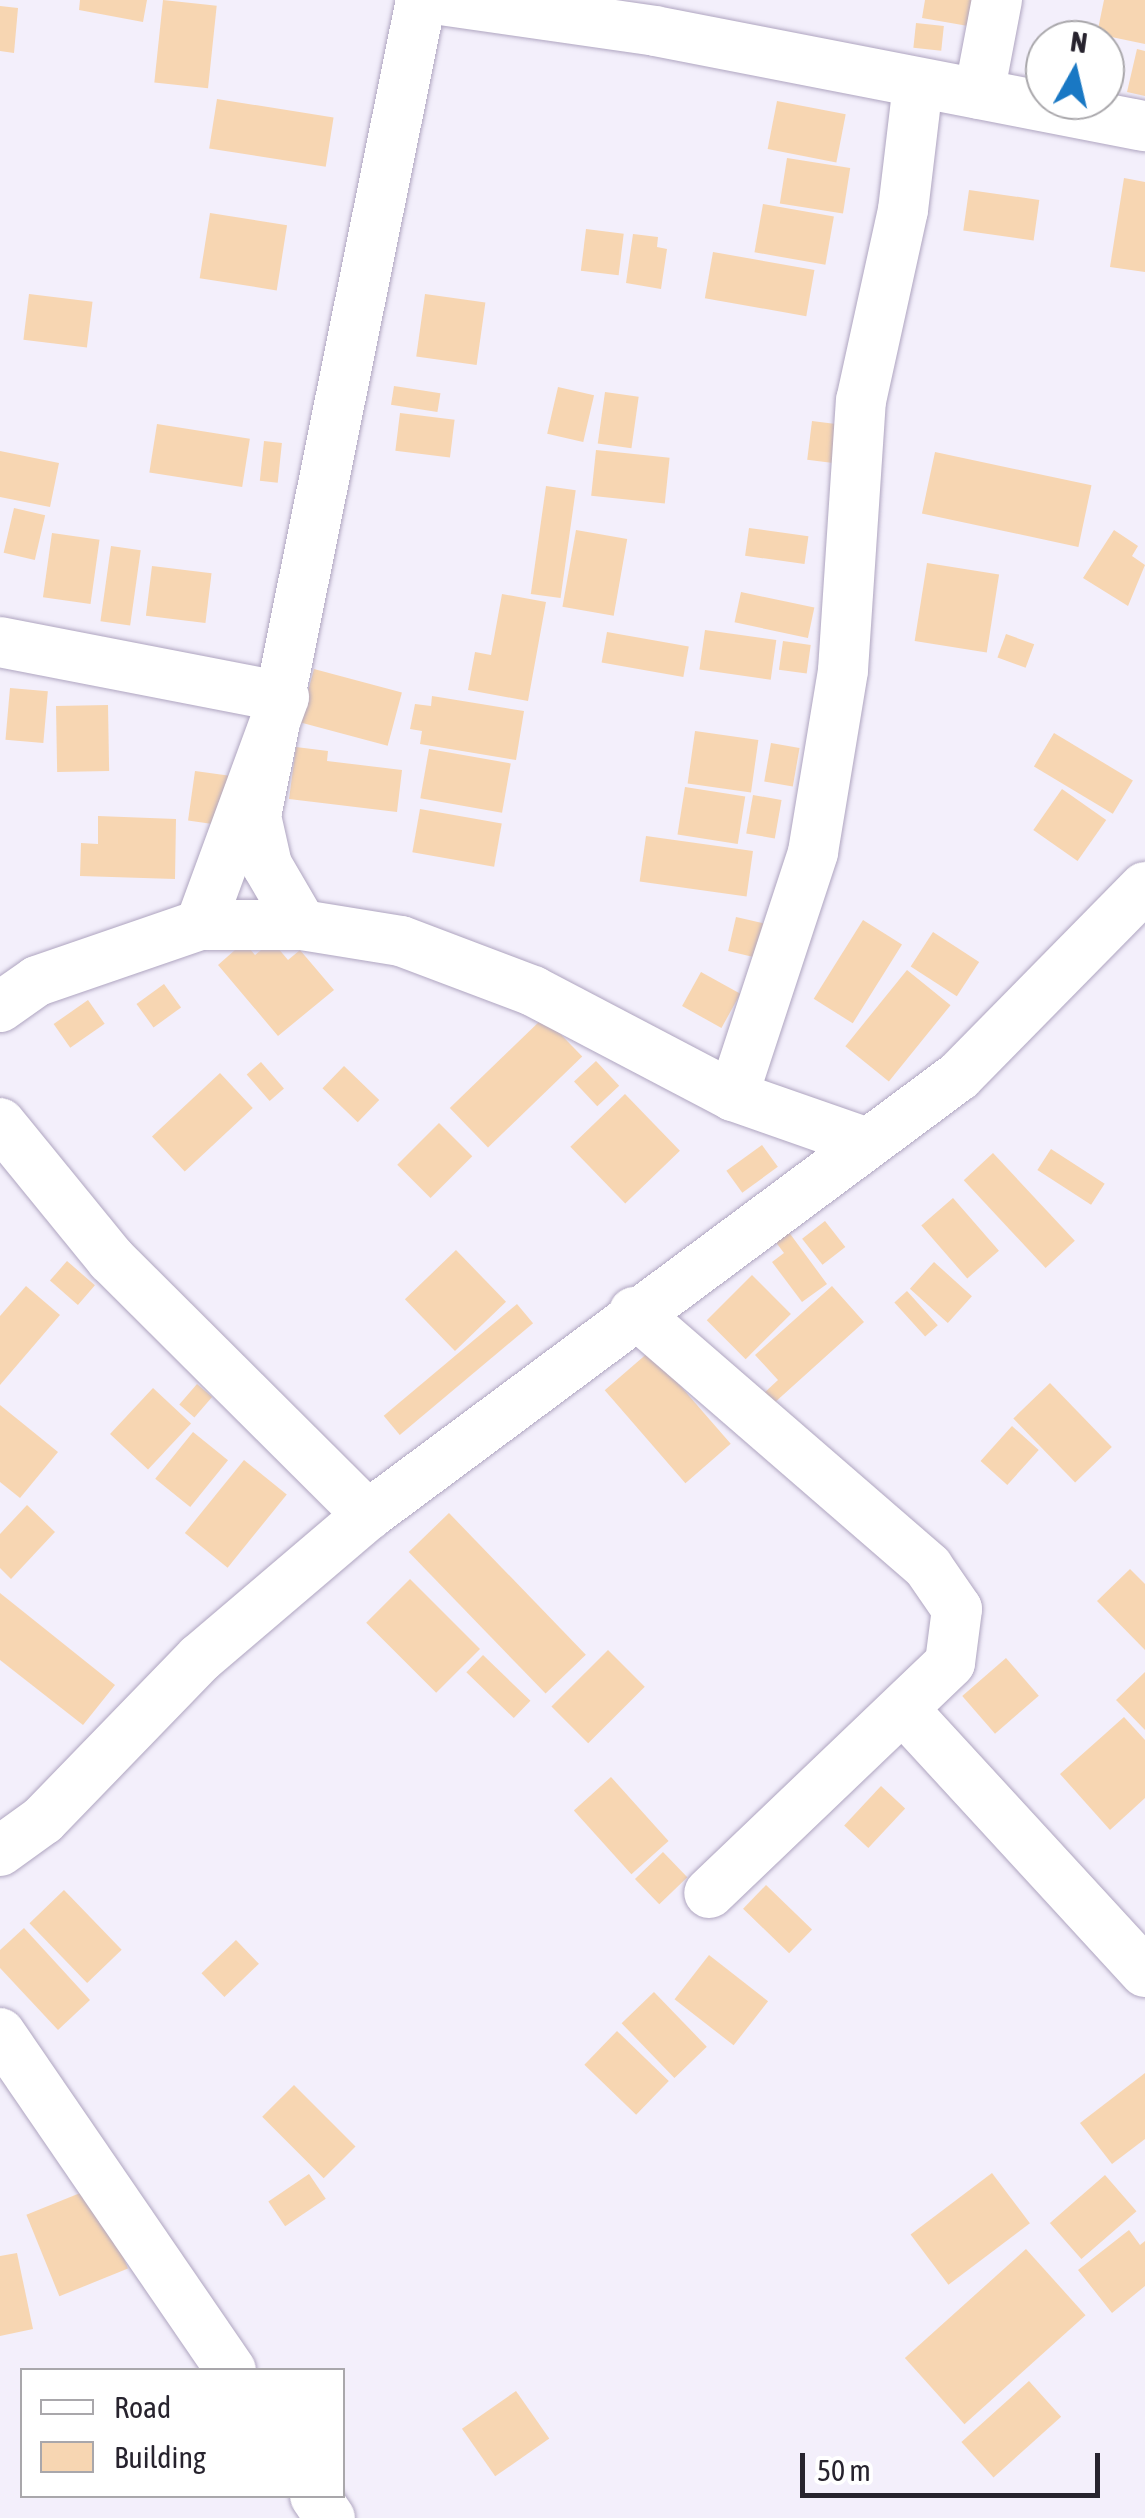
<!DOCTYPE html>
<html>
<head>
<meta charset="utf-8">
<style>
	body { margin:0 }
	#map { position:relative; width:1145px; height:2518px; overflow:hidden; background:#f3effb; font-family:"Asap Condensed",sans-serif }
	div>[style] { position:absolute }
	.building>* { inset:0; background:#f7d6b2; transform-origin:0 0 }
	.roads { filter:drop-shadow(0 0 2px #afa5c0) drop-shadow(0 0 2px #afa5c0) }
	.minor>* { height:50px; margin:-25px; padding:0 25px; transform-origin:25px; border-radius:25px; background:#fff }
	span { translate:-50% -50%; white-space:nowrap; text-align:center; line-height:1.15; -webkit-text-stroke:9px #fff; paint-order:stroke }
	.legend { position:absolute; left:20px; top:2368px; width:325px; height:130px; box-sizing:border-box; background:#fff; border:2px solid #a9a7ab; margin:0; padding:12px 18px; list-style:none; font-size:30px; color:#27232e }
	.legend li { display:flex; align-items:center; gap:20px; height:50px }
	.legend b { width:50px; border:2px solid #a9a7ab }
	.north { position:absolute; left:1025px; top:20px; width:100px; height:100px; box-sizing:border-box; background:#fff; border:2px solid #a9a7ab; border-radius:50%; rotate:8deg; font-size:28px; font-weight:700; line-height:40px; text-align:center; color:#27232e }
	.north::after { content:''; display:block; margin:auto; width:35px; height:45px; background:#1978c4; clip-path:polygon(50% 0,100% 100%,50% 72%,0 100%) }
	.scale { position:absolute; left:800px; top:2453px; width:300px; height:45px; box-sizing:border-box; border:5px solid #27232e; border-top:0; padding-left:12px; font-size:30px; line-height:35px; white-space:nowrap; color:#27232e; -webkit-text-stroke:8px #fff; paint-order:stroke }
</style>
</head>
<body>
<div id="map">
	<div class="building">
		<div style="clip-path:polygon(80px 0,147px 0,143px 22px,79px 10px)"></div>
		<div style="left:163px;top:0;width:54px;height:83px;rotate:6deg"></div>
		<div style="clip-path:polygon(925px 0,973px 0,968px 26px,922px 18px)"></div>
		<div style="clip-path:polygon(1104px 0,1145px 0,1145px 44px,1097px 34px)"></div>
		<div style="clip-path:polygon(0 6px,18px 8px,14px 53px,0 51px)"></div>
		<div style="left:916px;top:23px;width:28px;height:25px;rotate:6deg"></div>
		<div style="clip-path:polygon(1137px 49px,1145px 51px,1145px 96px,1127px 92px)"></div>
		<div style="left:217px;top:99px;width:118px;height:50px;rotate:9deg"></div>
		<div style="left:777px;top:101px;width:70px;height:49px;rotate:11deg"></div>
		<div style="left:787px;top:158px;width:64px;height:46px;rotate:9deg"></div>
		<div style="clip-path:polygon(1124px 178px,1145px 182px,1145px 272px,1110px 267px)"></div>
		<div style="left:969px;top:190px;width:71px;height:41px;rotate:8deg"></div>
		<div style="left:763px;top:204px;width:72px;height:49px;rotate:10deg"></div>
		<div style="left:210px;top:213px;width:78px;height:66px;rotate:9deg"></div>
		<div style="left:586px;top:229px;width:38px;height:42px;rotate:7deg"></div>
		<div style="clip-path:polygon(633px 234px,658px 237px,657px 247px,667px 249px,661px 289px,626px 283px)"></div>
		<div style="left:713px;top:252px;width:103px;height:47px;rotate:10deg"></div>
		<div style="left:29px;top:294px;width:64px;height:46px;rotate:7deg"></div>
		<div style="left:425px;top:294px;width:61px;height:63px;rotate:8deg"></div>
		<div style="left:394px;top:386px;width:47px;height:19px;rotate:9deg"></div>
		<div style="left:558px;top:387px;width:37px;height:48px;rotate:13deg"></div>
		<div style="left:605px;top:392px;width:34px;height:52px;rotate:8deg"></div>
		<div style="left:400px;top:413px;width:55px;height:38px;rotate:7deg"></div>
		<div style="left:812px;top:421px;width:26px;height:39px;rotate:7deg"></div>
		<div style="left:157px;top:424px;width:94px;height:49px;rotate:9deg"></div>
		<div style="left:264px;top:441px;width:18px;height:40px;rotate:6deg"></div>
		<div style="left:596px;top:450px;width:74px;height:46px;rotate:6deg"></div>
		<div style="clip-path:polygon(0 451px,59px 463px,50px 507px,0 497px)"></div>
		<div style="left:935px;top:452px;width:160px;height:63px;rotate:12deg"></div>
		<div style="left:546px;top:486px;width:30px;height:109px;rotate:8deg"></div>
		<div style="left:14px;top:508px;width:32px;height:46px;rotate:13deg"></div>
		<div style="left:749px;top:528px;width:60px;height:28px;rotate:8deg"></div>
		<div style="left:576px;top:530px;width:52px;height:78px;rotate:10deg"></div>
		<div style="clip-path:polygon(1114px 530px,1138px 546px,1132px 556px,1145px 565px,1128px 606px,1083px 578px)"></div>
		<div style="left:52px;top:533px;width:48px;height:65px;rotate:8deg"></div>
		<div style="left:111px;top:546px;width:30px;height:76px;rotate:8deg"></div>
		<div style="left:927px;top:563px;width:73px;height:79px;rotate:9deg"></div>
		<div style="left:152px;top:566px;width:60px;height:50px;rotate:7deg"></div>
		<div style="left:741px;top:592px;width:75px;height:31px;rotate:12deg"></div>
		<div style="clip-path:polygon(502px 594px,546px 602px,528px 701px,468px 690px,475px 652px,491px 655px)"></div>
		<div style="left:705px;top:630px;width:72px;height:40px;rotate:8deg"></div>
		<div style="left:607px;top:632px;width:83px;height:31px;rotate:10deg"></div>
		<div style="left:1006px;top:634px;width:30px;height:25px;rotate:20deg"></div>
		<div style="left:783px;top:641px;width:28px;height:29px;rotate:8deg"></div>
		<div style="left:314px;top:669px;width:91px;height:55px;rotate:15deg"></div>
		<div style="left:10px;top:688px;width:38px;height:52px;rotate:5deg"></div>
		<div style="clip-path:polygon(432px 696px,524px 711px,516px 760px,420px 744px,422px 731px,410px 729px,415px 704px,431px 706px)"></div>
		<div style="left:108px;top:705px;width:66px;height:52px;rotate:89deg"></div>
		<div style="left:695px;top:731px;width:64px;height:53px;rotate:8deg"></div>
		<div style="left:1054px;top:733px;width:92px;height:39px;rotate:31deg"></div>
		<div style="left:771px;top:743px;width:29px;height:39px;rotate:10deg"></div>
		<div style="clip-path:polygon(296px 747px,328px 751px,327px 761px,402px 770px,397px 812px,289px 799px)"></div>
		<div style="left:429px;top:749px;width:83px;height:50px;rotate:10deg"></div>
		<div style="left:195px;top:771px;width:35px;height:50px;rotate:8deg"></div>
		<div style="left:685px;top:787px;width:61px;height:48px;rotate:9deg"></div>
		<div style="left:1062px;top:789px;width:54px;height:50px;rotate:35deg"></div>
		<div style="left:753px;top:795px;width:29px;height:39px;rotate:10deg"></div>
		<div style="left:420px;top:809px;width:83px;height:44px;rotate:10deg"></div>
		<div style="clip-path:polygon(98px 816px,176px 819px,175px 879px,80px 876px,81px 843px,98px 844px)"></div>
		<div style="left:646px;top:836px;width:108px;height:46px;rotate:8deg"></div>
		<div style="left:736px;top:917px;width:28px;height:35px;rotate:13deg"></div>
		<div style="left:863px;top:920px;width:46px;height:93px;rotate:32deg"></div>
		<div style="left:933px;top:932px;width:55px;height:41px;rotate:33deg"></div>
		<div style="clip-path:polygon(272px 941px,288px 960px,300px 950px,334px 990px,278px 1036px,218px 965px,244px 942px,255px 955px)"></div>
		<div style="left:907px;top:970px;width:56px;height:98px;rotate:39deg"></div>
		<div style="left:701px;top:972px;width:45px;height:39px;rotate:29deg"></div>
		<div style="left:164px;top:984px;width:29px;height:34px;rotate:54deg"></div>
		<div style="left:88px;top:1000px;width:29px;height:42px;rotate:55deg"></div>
		<div style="left:544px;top:1017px;width:55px;height:131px;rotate:46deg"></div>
		<div style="left:596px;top:1061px;width:34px;height:30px;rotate:47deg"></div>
		<div style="left:261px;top:1062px;width:35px;height:19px;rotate:49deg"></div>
		<div style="left:344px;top:1066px;width:49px;height:31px;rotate:44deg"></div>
		<div style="left:220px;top:1073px;width:48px;height:93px;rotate:47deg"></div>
		<div style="left:625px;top:1094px;width:79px;height:76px;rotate:46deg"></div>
		<div style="left:439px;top:1123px;width:47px;height:59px;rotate:45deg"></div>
		<div style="left:762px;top:1145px;width:27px;height:44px;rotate:54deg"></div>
		<div style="left:1051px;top:1149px;width:64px;height:25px;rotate:33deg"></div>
		<div style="left:993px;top:1153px;width:120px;height:40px;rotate:47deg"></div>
		<div style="left:953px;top:1198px;width:70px;height:42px;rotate:49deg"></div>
		<div style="left:825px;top:1221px;width:33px;height:29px;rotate:52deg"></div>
		<div style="clip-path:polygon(788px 1231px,827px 1284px,802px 1302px,772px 1262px,784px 1253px,775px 1241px)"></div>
		<div style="left:456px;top:1250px;width:72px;height:71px;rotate:46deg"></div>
		<div style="left:67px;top:1261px;width:37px;height:26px;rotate:41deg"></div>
		<div style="left:934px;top:1262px;width:51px;height:36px;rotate:42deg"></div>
		<div style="left:752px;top:1275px;width:55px;height:64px;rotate:45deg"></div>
		<div style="clip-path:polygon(26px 1286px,60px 1315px,0 1385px,0 1316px)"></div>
		<div style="clip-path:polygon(832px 1286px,864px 1322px,773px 1404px,763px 1394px,778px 1380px,755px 1355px)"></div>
		<div style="left:907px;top:1291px;width:46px;height:17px;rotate:48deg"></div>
		<div style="left:517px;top:1304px;width:25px;height:174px;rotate:50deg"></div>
		<div style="left:650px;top:1351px;width:123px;height:60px;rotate:49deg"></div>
		<div style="left:1050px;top:1383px;width:89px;height:51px;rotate:46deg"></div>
		<div style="left:197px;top:1384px;width:20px;height:27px;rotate:41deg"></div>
		<div style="left:153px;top:1388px;width:52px;height:63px;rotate:43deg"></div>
		<div style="clip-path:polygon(0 1405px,58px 1452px,20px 1498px,0 1482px)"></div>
		<div style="left:1012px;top:1426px;width:36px;height:47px;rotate:42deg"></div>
		<div style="left:193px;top:1432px;width:45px;height:60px;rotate:39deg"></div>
		<div style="left:244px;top:1460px;width:55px;height:94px;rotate:39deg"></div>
		<div style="clip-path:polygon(27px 1505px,55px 1532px,11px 1579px,0 1568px,0 1534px)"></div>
		<div style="left:449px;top:1513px;width:197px;height:56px;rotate:46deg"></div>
		<div style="clip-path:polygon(1130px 1569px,1145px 1584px,1145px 1650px,1097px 1601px)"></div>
		<div style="left:410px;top:1579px;width:99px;height:62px;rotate:45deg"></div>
		<div style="clip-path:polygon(0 1593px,115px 1685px,83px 1725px,0 1660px)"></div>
		<div style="left:608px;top:1650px;width:52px;height:80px;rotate:45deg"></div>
		<div style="left:483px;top:1655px;width:66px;height:24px;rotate:44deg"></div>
		<div style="left:1006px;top:1658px;width:50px;height:58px;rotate:49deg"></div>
		<div style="clip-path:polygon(1145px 1672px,1145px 1730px,1116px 1700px)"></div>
		<div style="clip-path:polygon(1124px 1717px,1145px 1740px,1145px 1798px,1110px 1830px,1060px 1774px)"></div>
		<div style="left:611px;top:1777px;width:86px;height:50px;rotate:48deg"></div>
		<div style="left:881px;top:1786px;width:33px;height:54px;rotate:43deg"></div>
		<div style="left:663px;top:1852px;width:35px;height:39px;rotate:46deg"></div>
		<div style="left:766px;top:1885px;width:64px;height:33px;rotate:44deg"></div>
		<div style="left:64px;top:1890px;width:83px;height:48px;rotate:46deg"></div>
		<div style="clip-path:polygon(24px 1928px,90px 2000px,58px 2030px,0 1968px,0 1950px)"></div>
		<div style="left:236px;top:1940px;width:33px;height:48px;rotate:46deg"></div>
		<div style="left:709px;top:1955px;width:75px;height:56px;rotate:38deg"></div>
		<div style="left:654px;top:1992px;width:76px;height:45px;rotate:46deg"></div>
		<div style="left:617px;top:2031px;width:72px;height:47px;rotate:44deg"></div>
		<div style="clip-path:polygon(1145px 2073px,1145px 2139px,1112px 2164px,1080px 2123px)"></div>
		<div style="left:294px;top:2085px;width:87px;height:45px;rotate:45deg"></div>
		<div style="left:992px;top:2173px;width:63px;height:102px;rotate:53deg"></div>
		<div style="left:309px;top:2174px;width:30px;height:49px;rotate:56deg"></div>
		<div style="left:1105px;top:2175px;width:48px;height:73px;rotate:49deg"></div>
		<div style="left:95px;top:2187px;width:88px;height:74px;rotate:68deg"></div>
		<div style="clip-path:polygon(1129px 2230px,1140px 2245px,1145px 2241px,1145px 2286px,1112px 2313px,1078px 2270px)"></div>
		<div style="left:1026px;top:2249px;width:89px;height:163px;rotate:48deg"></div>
		<div style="clip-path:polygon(17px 2253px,33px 2329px,0 2336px,0 2256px)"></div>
		<div style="left:1029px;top:2381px;width:48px;height:91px;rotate:48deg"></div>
		<div style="left:516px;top:2391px;width:58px;height:66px;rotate:55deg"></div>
	</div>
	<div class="roads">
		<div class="minor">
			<div style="left:441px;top:0;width:216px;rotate:8.2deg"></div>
			<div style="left:655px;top:31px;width:499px;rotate:11deg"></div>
			<div style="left:979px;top:94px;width:96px;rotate:-79.2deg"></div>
			<div style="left:0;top:642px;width:289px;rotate:11deg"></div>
			<div style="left:284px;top:697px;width:243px;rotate:110.2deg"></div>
			<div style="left:302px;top:925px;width:69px;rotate:-120.3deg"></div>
			<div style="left:267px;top:865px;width:50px;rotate:-102.7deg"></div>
			<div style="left:256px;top:816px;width:833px;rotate:-78.57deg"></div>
			<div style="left:0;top:1007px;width:45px;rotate:-35.1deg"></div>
			<div style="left:37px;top:981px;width:172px;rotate:-19deg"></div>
			<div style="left:200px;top:925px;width:102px"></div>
			<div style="left:302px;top:925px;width:100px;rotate:9.2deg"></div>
			<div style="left:401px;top:941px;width:141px;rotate:20.7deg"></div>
			<div style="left:533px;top:991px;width:226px;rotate:27.7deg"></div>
			<div style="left:733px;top:1096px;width:142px;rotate:19.3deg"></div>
			<div style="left:733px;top:1096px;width:257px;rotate:-71.8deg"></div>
			<div style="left:813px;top:852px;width:184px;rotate:-80.6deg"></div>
			<div style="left:843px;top:670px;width:270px;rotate:-86.2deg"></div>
			<div style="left:861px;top:401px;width:196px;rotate:-77.6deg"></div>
			<div style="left:903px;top:210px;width:126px;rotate:-83.2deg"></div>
			<div style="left:0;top:1123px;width:176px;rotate:50.8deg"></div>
			<div style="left:111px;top:1259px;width:363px;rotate:44.9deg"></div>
			<div style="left:634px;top:1312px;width:389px;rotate:40.9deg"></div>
			<div style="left:928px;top:1567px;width:51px;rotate:55.4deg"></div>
			<div style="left:957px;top:1609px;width:54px;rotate:97.4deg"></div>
			<div style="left:950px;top:1663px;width:333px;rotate:136.3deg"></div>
			<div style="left:904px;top:1710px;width:356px;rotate:47.4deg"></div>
			<div style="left:0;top:1851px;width:53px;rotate:-35.8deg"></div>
			<div style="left:43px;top:1820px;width:226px;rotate:-45.9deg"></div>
			<div style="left:200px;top:1658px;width:221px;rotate:-40.4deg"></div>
			<div style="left:368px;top:1515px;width:736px;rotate:-36.61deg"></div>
			<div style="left:959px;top:1076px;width:265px;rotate:-45.5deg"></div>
			<div style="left:0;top:2033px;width:409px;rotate:55.6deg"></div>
			<div style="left:315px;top:2496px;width:27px;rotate:56deg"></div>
		</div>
	</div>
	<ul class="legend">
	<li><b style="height:12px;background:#fff"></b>Road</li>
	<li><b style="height:28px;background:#f7d6b2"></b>Building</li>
	</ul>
	<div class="north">N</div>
	<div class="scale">50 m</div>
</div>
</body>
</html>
